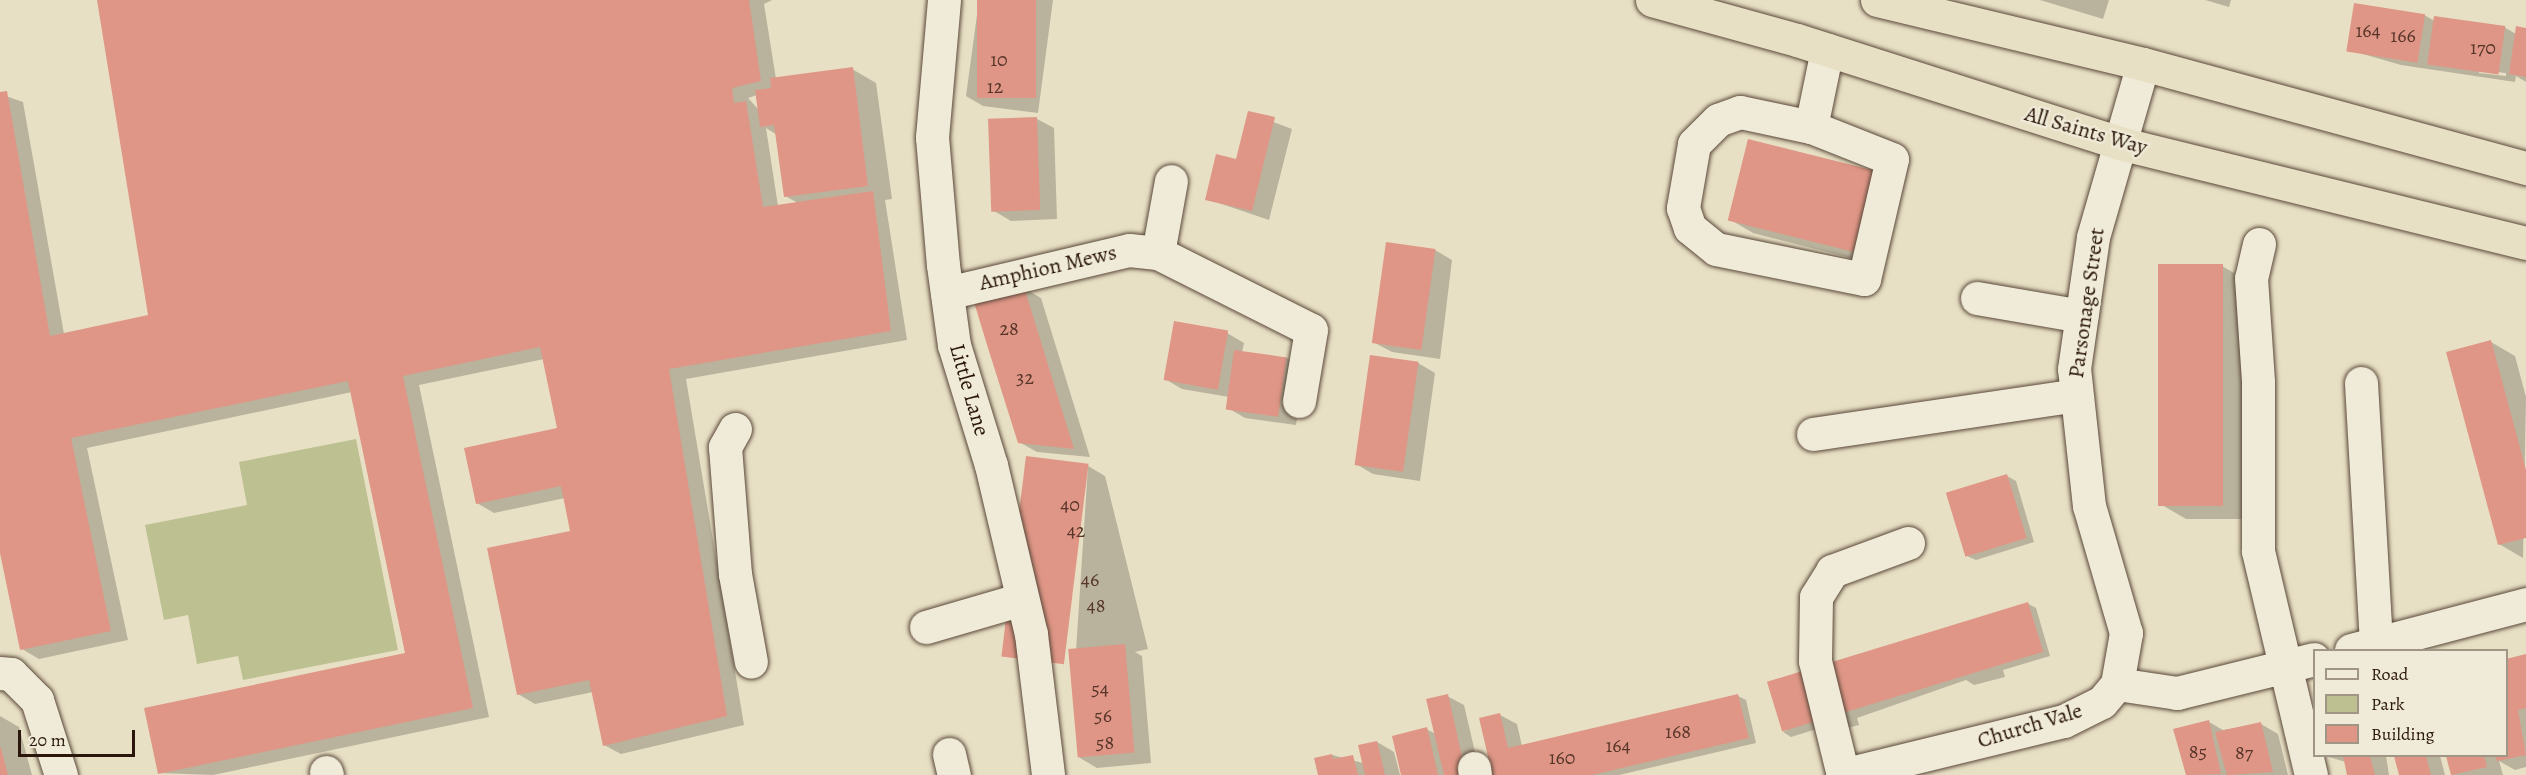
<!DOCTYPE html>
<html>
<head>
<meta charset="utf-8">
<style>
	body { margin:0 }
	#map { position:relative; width:2526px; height:775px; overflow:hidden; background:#e8e0c5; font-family:Alegreya,serif }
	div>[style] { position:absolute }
	.green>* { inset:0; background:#bdc090 }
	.shadow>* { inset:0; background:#0003 }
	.building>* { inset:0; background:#df9686; transform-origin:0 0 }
	.roads { filter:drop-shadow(0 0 2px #5a4839) drop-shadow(0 0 2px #5a4839) }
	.minor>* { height:33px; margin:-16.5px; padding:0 16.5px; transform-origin:16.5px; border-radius:16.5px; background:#f0ebd9 }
	.highway>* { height:33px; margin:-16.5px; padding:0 16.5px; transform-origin:16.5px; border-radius:16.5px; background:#e8e0c5 }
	span { translate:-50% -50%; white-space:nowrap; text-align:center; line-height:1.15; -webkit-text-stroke:4.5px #f0ebd9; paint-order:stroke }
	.number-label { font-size:20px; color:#573629 }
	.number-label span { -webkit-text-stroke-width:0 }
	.street-label { font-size:22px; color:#2a160a }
	.legend { position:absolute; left:2313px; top:649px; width:195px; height:108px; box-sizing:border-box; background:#f0ebd9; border:2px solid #a19686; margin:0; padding:8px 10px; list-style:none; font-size:18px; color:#2a160a }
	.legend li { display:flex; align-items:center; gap:12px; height:30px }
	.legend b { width:30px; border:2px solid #a19686 }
	.scale { position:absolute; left:18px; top:730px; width:117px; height:27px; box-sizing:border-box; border:3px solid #2a160a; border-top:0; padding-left:8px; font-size:18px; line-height:21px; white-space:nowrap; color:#2a160a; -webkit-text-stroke:4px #f0ebd9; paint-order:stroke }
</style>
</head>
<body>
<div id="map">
	<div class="green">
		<div style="clip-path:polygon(356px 439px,398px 650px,243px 680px,238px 656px,197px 664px,188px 615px,164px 620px,145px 525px,247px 505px,239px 462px)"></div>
	</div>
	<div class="shadow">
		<div style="clip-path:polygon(evenodd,99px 0,772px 0,764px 4px,776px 79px,852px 69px,876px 83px,892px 199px,885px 200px,907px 340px,686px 379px,744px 725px,621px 754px,604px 745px,593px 692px,535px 704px,518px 694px,572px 532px,565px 498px,494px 513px,477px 503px,559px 429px,544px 359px,419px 385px,489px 717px,213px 775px,159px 773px,406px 655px,352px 392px,87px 448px,128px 640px,39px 659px,22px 649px,0 546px,0 94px,23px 102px,64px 334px,149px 316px,99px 0,757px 95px,759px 110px,748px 98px,757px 95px,99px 0,766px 128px,777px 135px,785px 196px,798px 203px,778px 206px,766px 128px)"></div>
		<div style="clip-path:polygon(979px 0,1053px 0,1038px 113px,983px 106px,966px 96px)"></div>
		<div style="clip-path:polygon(2040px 0,2109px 0,2103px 19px)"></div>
		<div style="clip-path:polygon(2205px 0,2231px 0,2229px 7px)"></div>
		<div style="clip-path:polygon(evenodd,2424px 15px,2435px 21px,2504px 27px,2516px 34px,2526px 29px,2526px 82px,2516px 76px,2515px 82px,2401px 65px,2349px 50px,2424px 15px,2479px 70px,2506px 73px,2506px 76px,2479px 73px,2479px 70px)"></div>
		<div style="clip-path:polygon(1249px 113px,1292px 129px,1269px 220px,1207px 199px,1237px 161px)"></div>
		<div style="clip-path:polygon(1037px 119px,1054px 128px,1057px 219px,1011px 221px,994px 211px)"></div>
		<div style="clip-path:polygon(1879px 174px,1903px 188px,1882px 266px,1753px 233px,1729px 219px)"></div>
		<div style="clip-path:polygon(1435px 250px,1452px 260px,1440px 359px,1392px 352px,1375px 343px)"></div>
		<div style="clip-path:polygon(2222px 266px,2246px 280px,2248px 519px,2186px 519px,2162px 505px)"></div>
		<div style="clip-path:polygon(1024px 288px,1041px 298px,1090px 457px,1037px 452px,1019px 442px)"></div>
		<div style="clip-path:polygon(1227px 333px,1244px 343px,1242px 352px,1287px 358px,1304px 368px,1296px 425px,1245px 418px,1228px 408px,1229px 397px,1182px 389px,1165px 379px)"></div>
		<div style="clip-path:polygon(2491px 342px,2515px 356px,2526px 397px,2523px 558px,2499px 544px)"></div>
		<div style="clip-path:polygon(1418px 363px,1435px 373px,1420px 481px,1373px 474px,1356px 464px)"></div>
		<div style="clip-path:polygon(1088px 466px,1105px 476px,1148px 649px,1135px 652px,1142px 656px,1151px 763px,1097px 768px,1080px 758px,1081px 654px,1076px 651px)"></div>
		<div style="clip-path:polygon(2007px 476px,2016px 481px,2034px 542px,1976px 560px,1967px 556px)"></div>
		<div style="clip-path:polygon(2027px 603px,2036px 608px,2050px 656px,2003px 670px,2005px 677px,1974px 685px,1966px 680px,1857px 718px,1859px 725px,1828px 733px,1820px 728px,1791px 737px,1783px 732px)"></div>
		<div style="clip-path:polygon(2526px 655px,2526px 767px,2515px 770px,2499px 761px,2503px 775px,2452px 775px,2447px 756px,2506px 756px)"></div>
		<div style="clip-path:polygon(1447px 696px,1464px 705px,1479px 769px,1492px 766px,1500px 715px,1517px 724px,1522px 746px,1738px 696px,1746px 700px,1756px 743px,1619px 775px,1403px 775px,1426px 729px,1436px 734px)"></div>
		<div style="clip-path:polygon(0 716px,19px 727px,32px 775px,0 775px)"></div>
		<div style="clip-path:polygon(2209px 722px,2223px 730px,2261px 724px,2278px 734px,2288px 775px,2187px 775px,2175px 730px)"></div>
		<div style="clip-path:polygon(1377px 742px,1394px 752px,1400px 775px,1319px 775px,1332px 755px,1363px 763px)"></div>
		<div style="clip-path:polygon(2325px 756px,2386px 756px,2389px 775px,2348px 775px,2346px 762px)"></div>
		<div style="clip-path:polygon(2395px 756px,2440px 756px,2445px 775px,2400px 775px)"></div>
	</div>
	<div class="building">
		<div style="clip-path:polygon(97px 0,749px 0,761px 81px,732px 88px,734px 103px,746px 101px,763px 207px,873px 191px,891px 331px,669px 369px,727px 716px,603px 746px,589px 680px,517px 695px,487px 548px,570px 531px,561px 486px,476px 504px,464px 448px,557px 428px,540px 347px,403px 376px,473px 708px,158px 774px,144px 708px,405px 653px,348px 381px,71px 438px,111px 631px,20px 650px,0 553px,0 92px,7px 91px,50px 336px,148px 315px)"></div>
		<div style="left:977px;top:0;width:59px;height:98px"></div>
		<div style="left:2354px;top:3px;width:72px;height:49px;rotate:9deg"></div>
		<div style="left:2434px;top:16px;width:72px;height:49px;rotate:8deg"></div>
		<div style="clip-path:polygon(2516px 26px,2526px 28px,2526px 77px,2509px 74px)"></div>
		<div style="clip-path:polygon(853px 67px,868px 186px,784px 197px,774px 125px,760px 127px,755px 90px,771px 88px,770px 78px)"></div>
		<div style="clip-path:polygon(1248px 111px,1275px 117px,1252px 211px,1205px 200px,1216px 154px,1236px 159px)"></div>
		<div style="left:1037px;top:117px;width:93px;height:49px;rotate:88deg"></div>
		<div style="left:1748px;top:139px;width:136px;height:84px;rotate:14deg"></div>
		<div style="left:1386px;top:242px;width:50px;height:102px;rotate:8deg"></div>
		<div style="left:2223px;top:264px;width:242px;height:65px;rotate:90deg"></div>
		<div style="clip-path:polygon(1024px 287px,1074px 449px,1018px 443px,988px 348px,974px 302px)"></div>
		<div style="left:1174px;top:321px;width:55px;height:60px;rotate:10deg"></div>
		<div style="clip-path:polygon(2491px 340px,2526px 470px,2526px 538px,2498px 545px,2446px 352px)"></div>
		<div style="left:1234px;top:350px;width:53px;height:60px;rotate:8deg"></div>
		<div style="left:1370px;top:355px;width:49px;height:111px;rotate:8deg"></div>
		<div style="left:1026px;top:456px;width:63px;height:202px;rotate:7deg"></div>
		<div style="left:2007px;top:474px;width:67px;height:64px;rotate:73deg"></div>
		<div style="left:2028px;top:602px;width:52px;height:273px;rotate:73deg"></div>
		<div style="left:1125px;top:644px;width:109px;height:57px;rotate:85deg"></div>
		<div style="clip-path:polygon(2526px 654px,2526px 708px,2518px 710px,2526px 755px,2497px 761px,2495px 756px,2506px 756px,2506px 659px)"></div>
		<div style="clip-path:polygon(1448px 694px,1465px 770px,1490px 765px,1479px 718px,1500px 713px,1508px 748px,1738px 694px,1749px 738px,1592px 775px,1444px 775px,1426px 699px)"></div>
		<div style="clip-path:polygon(2209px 720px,2221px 774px,2186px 775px,2173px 729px)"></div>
		<div style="clip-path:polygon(2261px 722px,2273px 772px,2227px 775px,2215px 732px)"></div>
		<div style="clip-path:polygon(1427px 727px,1438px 775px,1401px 775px,1392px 736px)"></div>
		<div style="clip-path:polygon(1377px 741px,1385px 775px,1365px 775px,1358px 745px)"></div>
		<div style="clip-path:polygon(0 748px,1px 748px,8px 775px,0 775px)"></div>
		<div style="clip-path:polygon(1332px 754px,1333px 759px,1353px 755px,1358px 775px,1318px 775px,1314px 758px)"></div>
		<div style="clip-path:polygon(2343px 756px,2370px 756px,2375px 775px,2347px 775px)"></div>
		<div style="clip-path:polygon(2394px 756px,2426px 756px,2431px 775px,2399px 775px)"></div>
		<div style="clip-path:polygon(2446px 756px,2484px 756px,2487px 767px,2451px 775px)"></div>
	</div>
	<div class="roads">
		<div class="minor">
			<div style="left:944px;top:0;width:138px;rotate:95deg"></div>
			<div style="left:932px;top:137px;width:128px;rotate:85.1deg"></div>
			<div style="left:943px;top:265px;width:81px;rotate:82.2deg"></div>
			<div style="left:954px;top:345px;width:126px;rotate:72.9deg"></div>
			<div style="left:991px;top:465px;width:174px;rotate:76.7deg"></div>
			<div style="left:1031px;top:634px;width:142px;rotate:83.1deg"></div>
			<div style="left:1811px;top:127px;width:73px;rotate:-168.1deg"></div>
			<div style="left:1740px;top:112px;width:23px;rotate:160deg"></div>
			<div style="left:1718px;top:120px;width:34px;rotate:135deg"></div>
			<div style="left:1694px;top:144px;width:65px;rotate:99.8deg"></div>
			<div style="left:1683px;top:208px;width:21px;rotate:71deg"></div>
			<div style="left:1690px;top:228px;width:33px;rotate:39deg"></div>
			<div style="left:1716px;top:249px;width:151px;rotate:11.5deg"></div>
			<div style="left:1864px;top:279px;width:123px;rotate:-76.9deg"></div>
			<div style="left:1892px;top:159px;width:87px;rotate:-158.4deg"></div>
			<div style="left:1811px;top:127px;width:79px;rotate:-78.3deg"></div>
			<div style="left:2259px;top:244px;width:35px;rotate:103deg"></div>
			<div style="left:2251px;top:278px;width:104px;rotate:86.1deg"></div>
			<div style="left:2258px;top:382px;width:169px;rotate:90deg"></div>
			<div style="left:2258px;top:551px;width:230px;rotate:76.7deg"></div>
			<div style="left:1158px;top:253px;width:73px;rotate:-79.8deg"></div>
			<div style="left:947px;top:293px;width:187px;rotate:-13.3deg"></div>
			<div style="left:1129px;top:250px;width:29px;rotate:6deg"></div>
			<div style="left:1158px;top:253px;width:171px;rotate:26.7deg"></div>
			<div style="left:1311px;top:330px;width:72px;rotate:99.6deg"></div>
			<div style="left:1977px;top:298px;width:106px;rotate:9.8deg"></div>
			<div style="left:2361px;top:383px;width:261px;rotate:86.7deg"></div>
			<div style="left:735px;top:429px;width:21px;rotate:119deg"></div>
			<div style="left:725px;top:447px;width:127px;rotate:85.5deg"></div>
			<div style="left:735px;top:574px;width:89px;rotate:79.7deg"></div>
			<div style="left:1813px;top:434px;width:266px;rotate:-8.4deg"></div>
			<div style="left:926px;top:627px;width:100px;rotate:-16.3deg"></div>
			<div style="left:2351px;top:650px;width:181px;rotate:-14.7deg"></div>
			<div style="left:0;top:673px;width:11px;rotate:5deg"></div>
			<div style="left:11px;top:674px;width:37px;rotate:45deg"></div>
			<div style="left:37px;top:700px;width:79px;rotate:72.3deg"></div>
			<div style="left:2117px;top:684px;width:61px;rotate:8.5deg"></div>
			<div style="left:2177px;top:693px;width:141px;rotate:-13.9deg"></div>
			<div style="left:949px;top:754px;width:22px;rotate:77deg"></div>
			<div style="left:1474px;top:768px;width:7px;rotate:82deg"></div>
			<div style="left:326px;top:772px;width:3px;rotate:72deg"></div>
			<div style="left:1842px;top:775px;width:228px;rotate:-13.7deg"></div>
			<div style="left:2064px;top:721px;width:42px;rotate:-26.6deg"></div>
			<div style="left:2102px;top:702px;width:23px;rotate:-50deg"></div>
			<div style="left:2117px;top:684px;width:52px;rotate:-80deg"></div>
			<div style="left:2126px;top:633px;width:132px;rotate:-106.2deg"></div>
			<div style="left:2089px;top:506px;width:138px;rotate:-96.2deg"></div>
			<div style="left:2074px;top:369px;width:133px;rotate:-81.8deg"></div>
			<div style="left:2093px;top:237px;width:180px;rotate:-73.9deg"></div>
			<div style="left:1843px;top:775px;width:117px;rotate:-103.8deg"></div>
			<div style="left:1815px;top:661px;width:64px;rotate:-89.1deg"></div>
			<div style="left:1816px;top:597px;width:31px;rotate:-58deg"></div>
			<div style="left:1832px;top:571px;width:81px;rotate:-20.2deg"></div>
		</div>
		<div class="highway">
			<div style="left:1652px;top:0;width:150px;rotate:15.4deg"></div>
			<div style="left:1797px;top:40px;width:338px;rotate:17.7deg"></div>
			<div style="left:2119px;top:143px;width:419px;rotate:13.8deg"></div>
			<div style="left:1877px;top:0;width:274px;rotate:13.5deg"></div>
			<div style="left:2143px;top:64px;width:397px;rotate:15.2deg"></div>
		</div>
	</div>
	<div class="number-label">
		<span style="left:2368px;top:30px">164</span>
		<span style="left:2403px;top:35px">166</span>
		<span style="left:2483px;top:47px">170</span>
		<span style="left:999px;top:59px">10</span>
		<span style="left:995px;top:86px">12</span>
		<span style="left:1009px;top:328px">28</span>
		<span style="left:1025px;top:377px">32</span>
		<span style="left:1070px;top:504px">40</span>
		<span style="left:1076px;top:530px">42</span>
		<span style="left:1090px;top:579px">46</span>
		<span style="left:1096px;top:605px">48</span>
		<span style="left:1100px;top:688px">54</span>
		<span style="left:1103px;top:715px">56</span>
		<span style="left:1678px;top:731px">168</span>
		<span style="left:1105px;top:742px">58</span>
		<span style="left:1618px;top:745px">164</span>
		<span style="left:2198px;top:751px">85</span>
		<span style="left:2244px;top:752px">87</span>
		<span style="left:1562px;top:757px">160</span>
	</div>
	<div class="street-label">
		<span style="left:2086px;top:131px;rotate:16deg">All Saints Way</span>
		<span style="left:1048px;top:268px;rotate:-13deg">Amphion Mews</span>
		<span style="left:2087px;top:303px;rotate:-82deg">Parsonage Street</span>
		<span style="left:969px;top:390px;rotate:74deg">Little Lane</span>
		<span style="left:2030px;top:726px;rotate:-17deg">Church Vale</span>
	</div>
	<ul class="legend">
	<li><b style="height:8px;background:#f0ebd9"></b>Road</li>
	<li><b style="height:16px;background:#bdc090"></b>Park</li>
	<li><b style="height:16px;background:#df9686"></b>Building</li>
	</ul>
	<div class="scale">20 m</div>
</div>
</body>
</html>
